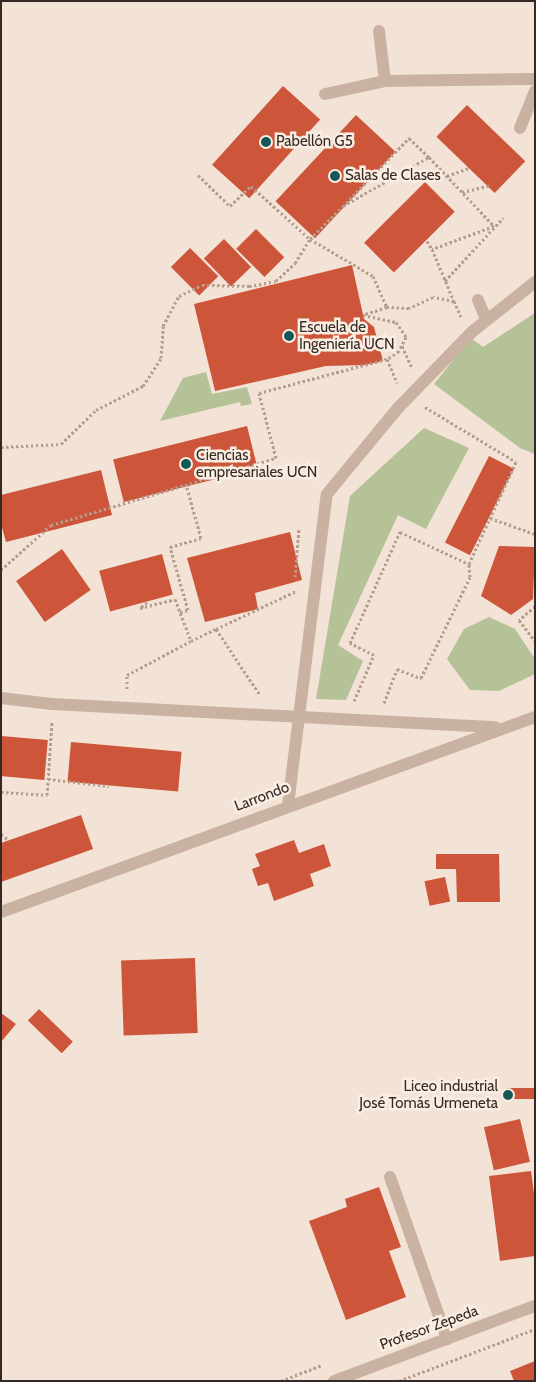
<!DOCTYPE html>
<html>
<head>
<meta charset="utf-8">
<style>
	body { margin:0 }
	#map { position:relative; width:536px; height:1382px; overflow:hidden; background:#f2e3d6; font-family:Cabin,sans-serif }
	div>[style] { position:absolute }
	.green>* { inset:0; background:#b5c196 }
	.building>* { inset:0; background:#cd5539; transform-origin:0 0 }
	.path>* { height:3px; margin-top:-1.5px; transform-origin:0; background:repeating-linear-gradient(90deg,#b69c8c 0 2.5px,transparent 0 5px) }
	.lane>* { height:12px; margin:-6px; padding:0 6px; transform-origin:6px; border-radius:6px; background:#cab2a2 }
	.street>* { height:12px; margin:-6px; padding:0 6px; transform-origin:6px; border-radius:6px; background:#cab2a2 }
	.dots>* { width:14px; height:14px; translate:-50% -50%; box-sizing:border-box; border:2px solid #faeee2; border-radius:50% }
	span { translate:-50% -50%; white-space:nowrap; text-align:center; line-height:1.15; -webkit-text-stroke:5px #faeee2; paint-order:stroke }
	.poi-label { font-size:15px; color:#342925 }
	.left { translate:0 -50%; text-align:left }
	.right { translate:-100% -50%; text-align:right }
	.street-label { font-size:15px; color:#342925 }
	.frame { position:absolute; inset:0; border:2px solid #342925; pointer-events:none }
</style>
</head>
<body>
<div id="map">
	<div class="green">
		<div style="clip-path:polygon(535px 313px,535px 454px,520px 448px,434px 384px,471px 338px,483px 347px)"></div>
		<div style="clip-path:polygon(206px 372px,212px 394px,247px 387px,252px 404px,241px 406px,240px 402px,160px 421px,183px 378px)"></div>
		<div style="clip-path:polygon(424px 428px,469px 448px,426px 529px,398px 515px,338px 645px,363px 661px,346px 700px,316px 699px,350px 496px)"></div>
		<div style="clip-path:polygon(489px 617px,515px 629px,535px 659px,535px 674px,499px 691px,470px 690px,447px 659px,464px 629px)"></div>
	</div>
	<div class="building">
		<div style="left:283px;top:86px;width:50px;height:106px;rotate:42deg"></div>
		<div style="left:467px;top:105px;width:81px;height:44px;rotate:44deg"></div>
		<div style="left:356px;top:115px;width:54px;height:118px;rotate:43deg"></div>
		<div style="left:425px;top:182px;width:42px;height:86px;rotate:45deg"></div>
		<div style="left:256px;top:229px;width:40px;height:28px;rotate:45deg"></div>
		<div style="left:224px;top:239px;width:39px;height:28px;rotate:46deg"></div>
		<div style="left:190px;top:248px;width:40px;height:27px;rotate:45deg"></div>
		<div style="clip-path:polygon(352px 265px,364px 319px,374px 327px,383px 361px,365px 365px,326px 366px,215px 391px,194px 304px)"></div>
		<div style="left:247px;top:426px;width:44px;height:138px;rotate:76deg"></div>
		<div style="left:489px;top:456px;width:28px;height:97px;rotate:27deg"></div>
		<div style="clip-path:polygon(101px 470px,112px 515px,6px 542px,1px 524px,1px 495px)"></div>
		<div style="clip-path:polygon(290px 532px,302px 580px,255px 593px,258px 609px,205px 622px,187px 558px)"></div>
		<div style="clip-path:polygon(499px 546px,535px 547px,533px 599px,511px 615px,481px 596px)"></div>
		<div style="left:62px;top:549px;width:50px;height:56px;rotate:55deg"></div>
		<div style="left:162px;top:554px;width:42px;height:65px;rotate:75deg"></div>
		<div style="left:1px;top:736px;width:47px;height:40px;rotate:5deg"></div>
		<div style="left:71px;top:742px;width:111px;height:40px;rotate:5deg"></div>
		<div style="clip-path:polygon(81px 815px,93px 849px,1px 882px,1px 843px)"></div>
		<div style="clip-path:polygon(294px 840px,299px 853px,324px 844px,331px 866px,310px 874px,314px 886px,274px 901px,268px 883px,258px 886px,252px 869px,260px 866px,255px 854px)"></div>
		<div style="clip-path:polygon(436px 854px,499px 854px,500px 902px,457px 902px,456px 869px,436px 869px)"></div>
		<div style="left:445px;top:877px;width:25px;height:21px;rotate:78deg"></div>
		<div style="left:195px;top:958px;width:75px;height:74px;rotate:88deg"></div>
		<div style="left:39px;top:1009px;width:47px;height:16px;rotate:44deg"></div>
		<div style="clip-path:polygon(1px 1013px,16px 1024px,1px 1042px)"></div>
		<div style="left:535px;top:1088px;width:11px;height:29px;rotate:90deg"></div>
		<div style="left:520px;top:1119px;width:44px;height:37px;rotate:77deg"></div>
		<div style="clip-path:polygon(531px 1171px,535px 1201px,535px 1256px,500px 1261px,489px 1176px)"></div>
		<div style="clip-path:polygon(379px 1187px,401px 1247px,389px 1251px,406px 1297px,346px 1320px,309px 1221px,347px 1207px,345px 1199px)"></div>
		<div style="clip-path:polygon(535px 1361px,535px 1381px,514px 1381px,510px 1371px)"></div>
	</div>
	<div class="path">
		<div style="left:198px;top:175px;width:45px;rotate:44.1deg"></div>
		<div style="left:230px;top:206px;width:29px;rotate:-44deg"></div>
		<div style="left:251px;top:186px;width:79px;rotate:41.9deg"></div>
		<div style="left:310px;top:239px;width:73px;rotate:30.4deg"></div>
		<div style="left:373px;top:276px;width:34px;rotate:66deg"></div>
		<div style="left:447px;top:176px;width:23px;rotate:-20deg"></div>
		<div style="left:462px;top:192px;width:28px;rotate:-13deg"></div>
		<div style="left:346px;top:203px;width:91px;rotate:-45.9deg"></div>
		<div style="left:409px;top:138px;width:28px;rotate:44deg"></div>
		<div style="left:427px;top:241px;width:9px;rotate:58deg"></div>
		<div style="left:445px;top:281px;width:86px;rotate:-47.4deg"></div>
		<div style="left:454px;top:301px;width:17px;rotate:66deg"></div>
		<div style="left:402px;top:346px;width:23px;rotate:65deg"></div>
		<div style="left:425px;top:407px;width:106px;rotate:31.1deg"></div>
		<div style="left:516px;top:462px;width:62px;rotate:114.9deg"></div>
		<div style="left:490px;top:518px;width:48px;rotate:19.6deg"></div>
		<div style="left:1px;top:447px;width:60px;rotate:-2.9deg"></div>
		<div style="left:61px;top:444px;width:49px;rotate:-44.2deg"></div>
		<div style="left:96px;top:410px;width:53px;rotate:-27.1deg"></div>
		<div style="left:143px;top:386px;width:33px;rotate:-57deg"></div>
		<div style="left:161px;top:358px;width:32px;rotate:-86deg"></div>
		<div style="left:163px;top:326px;width:34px;rotate:-62deg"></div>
		<div style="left:179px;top:296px;width:25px;rotate:-26deg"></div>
		<div style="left:202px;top:285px;width:47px;rotate:1.2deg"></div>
		<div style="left:249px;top:286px;width:27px;rotate:-10deg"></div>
		<div style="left:276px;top:281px;width:26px;rotate:-43deg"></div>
		<div style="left:295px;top:263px;width:28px;rotate:-58deg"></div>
		<div style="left:310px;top:239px;width:47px;rotate:-45deg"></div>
		<div style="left:343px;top:206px;width:99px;rotate:-29.7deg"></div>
		<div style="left:429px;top:157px;width:95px;rotate:46.7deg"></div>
		<div style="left:494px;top:226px;width:66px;rotate:159.6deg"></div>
		<div style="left:432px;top:249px;width:56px;rotate:67.1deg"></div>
		<div style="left:454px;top:301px;width:21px;rotate:-169deg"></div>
		<div style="left:433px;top:297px;width:26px;rotate:155deg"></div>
		<div style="left:409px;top:308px;width:22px;rotate:-177deg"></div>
		<div style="left:387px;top:307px;width:25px;rotate:162deg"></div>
		<div style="left:363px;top:315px;width:34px;rotate:12deg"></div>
		<div style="left:396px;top:322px;width:18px;rotate:56deg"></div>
		<div style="left:406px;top:337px;width:16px;rotate:117deg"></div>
		<div style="left:399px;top:351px;width:14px;rotate:146deg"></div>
		<div style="left:387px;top:359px;width:26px;rotate:67deg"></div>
		<div style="left:1px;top:570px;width:67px;rotate:-42deg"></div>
		<div style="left:51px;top:525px;width:235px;rotate:-16.6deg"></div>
		<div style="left:276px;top:458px;width:67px;rotate:-104.7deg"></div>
		<div style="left:259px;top:393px;width:132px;rotate:-14.9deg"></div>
		<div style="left:295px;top:577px;width:49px;rotate:-85.3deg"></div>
		<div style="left:147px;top:602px;width:9px;rotate:139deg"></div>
		<div style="left:140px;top:608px;width:36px;rotate:-14deg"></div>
		<div style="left:175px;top:599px;width:45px;rotate:69.1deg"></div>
		<div style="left:191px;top:641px;width:28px;rotate:-26deg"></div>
		<div style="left:216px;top:629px;width:79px;rotate:56.3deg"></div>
		<div style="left:535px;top:606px;width:21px;rotate:139deg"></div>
		<div style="left:519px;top:620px;width:26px;rotate:53deg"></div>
		<div style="left:180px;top:612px;width:8px;rotate:-14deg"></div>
		<div style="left:188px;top:610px;width:66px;rotate:-105.9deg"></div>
		<div style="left:170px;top:547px;width:32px;rotate:-16deg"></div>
		<div style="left:201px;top:538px;width:56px;rotate:-105.5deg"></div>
		<div style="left:216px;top:629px;width:89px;rotate:-25.4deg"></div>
		<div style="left:127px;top:689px;width:14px;rotate:-90deg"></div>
		<div style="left:127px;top:675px;width:72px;rotate:-28deg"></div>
		<div style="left:354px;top:701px;width:50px;rotate:-66.5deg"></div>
		<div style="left:374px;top:655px;width:27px;rotate:-153deg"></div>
		<div style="left:350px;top:643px;width:122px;rotate:-65.8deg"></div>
		<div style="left:400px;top:532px;width:76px;rotate:24.9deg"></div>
		<div style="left:384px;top:703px;width:36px;rotate:-69deg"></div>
		<div style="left:397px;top:669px;width:26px;rotate:21deg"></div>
		<div style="left:421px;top:678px;width:112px;rotate:-64.1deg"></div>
		<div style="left:470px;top:577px;width:13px;rotate:-94deg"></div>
		<div style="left:469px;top:564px;width:51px;rotate:-65.5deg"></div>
		<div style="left:48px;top:779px;width:61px;rotate:6.5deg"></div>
		<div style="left:1px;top:792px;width:46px;rotate:3.7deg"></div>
		<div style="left:47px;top:795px;width:73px;rotate:-86.1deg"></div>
		<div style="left:1px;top:834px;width:10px;rotate:37deg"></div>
		<div style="left:281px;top:1381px;width:44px;rotate:-21.3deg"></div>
		<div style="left:399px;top:1381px;width:146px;rotate:-20.9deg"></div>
	</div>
	<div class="lane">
		<div style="left:379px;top:31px;width:50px;rotate:83.2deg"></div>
		<div style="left:325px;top:94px;width:61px;rotate:-12.2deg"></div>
		<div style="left:385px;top:81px;width:150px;rotate:-0.8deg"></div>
		<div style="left:520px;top:128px;width:40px;rotate:-68deg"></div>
		<div style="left:478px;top:300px;width:21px;rotate:67deg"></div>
		<div style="left:1px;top:698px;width:51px;rotate:6.7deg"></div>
		<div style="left:52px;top:704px;width:444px;rotate:3deg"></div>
		<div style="left:288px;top:805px;width:313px;rotate:-82.9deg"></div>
		<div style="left:327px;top:494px;width:112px;rotate:-50.5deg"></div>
		<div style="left:398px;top:408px;width:107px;rotate:-45.8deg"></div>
		<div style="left:473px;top:331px;width:79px;rotate:-38.3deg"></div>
		<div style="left:1px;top:912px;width:568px;rotate:-20.06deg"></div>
		<div style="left:390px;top:1177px;width:172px;rotate:70.6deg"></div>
	</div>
	<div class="street">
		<div style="left:334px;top:1381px;width:215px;rotate:-20.5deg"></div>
	</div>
	<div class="dots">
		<div style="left:266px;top:142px;background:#185758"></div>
		<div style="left:335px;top:176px;background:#185758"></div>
		<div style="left:289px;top:336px;background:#185758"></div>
		<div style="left:186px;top:464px;background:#185758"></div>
		<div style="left:508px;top:1095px;background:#185758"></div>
	</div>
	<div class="poi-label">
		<span class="left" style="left:276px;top:142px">Pabellón G5</span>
		<span class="left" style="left:345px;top:176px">Salas de Clases</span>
		<span class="left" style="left:299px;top:336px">Escuela de<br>Ingeniería UCN</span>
		<span class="left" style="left:196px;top:464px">Ciencias<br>empresariales UCN</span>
		<span class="right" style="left:498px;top:1095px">Liceo industrial<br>José Tomás Urmeneta</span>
	</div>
	<div class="street-label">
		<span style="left:262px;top:797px;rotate:-21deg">Larrondo</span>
		<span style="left:429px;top:1328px;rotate:-20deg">Profesor Zepeda</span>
	</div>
	<div class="frame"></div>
</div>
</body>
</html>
